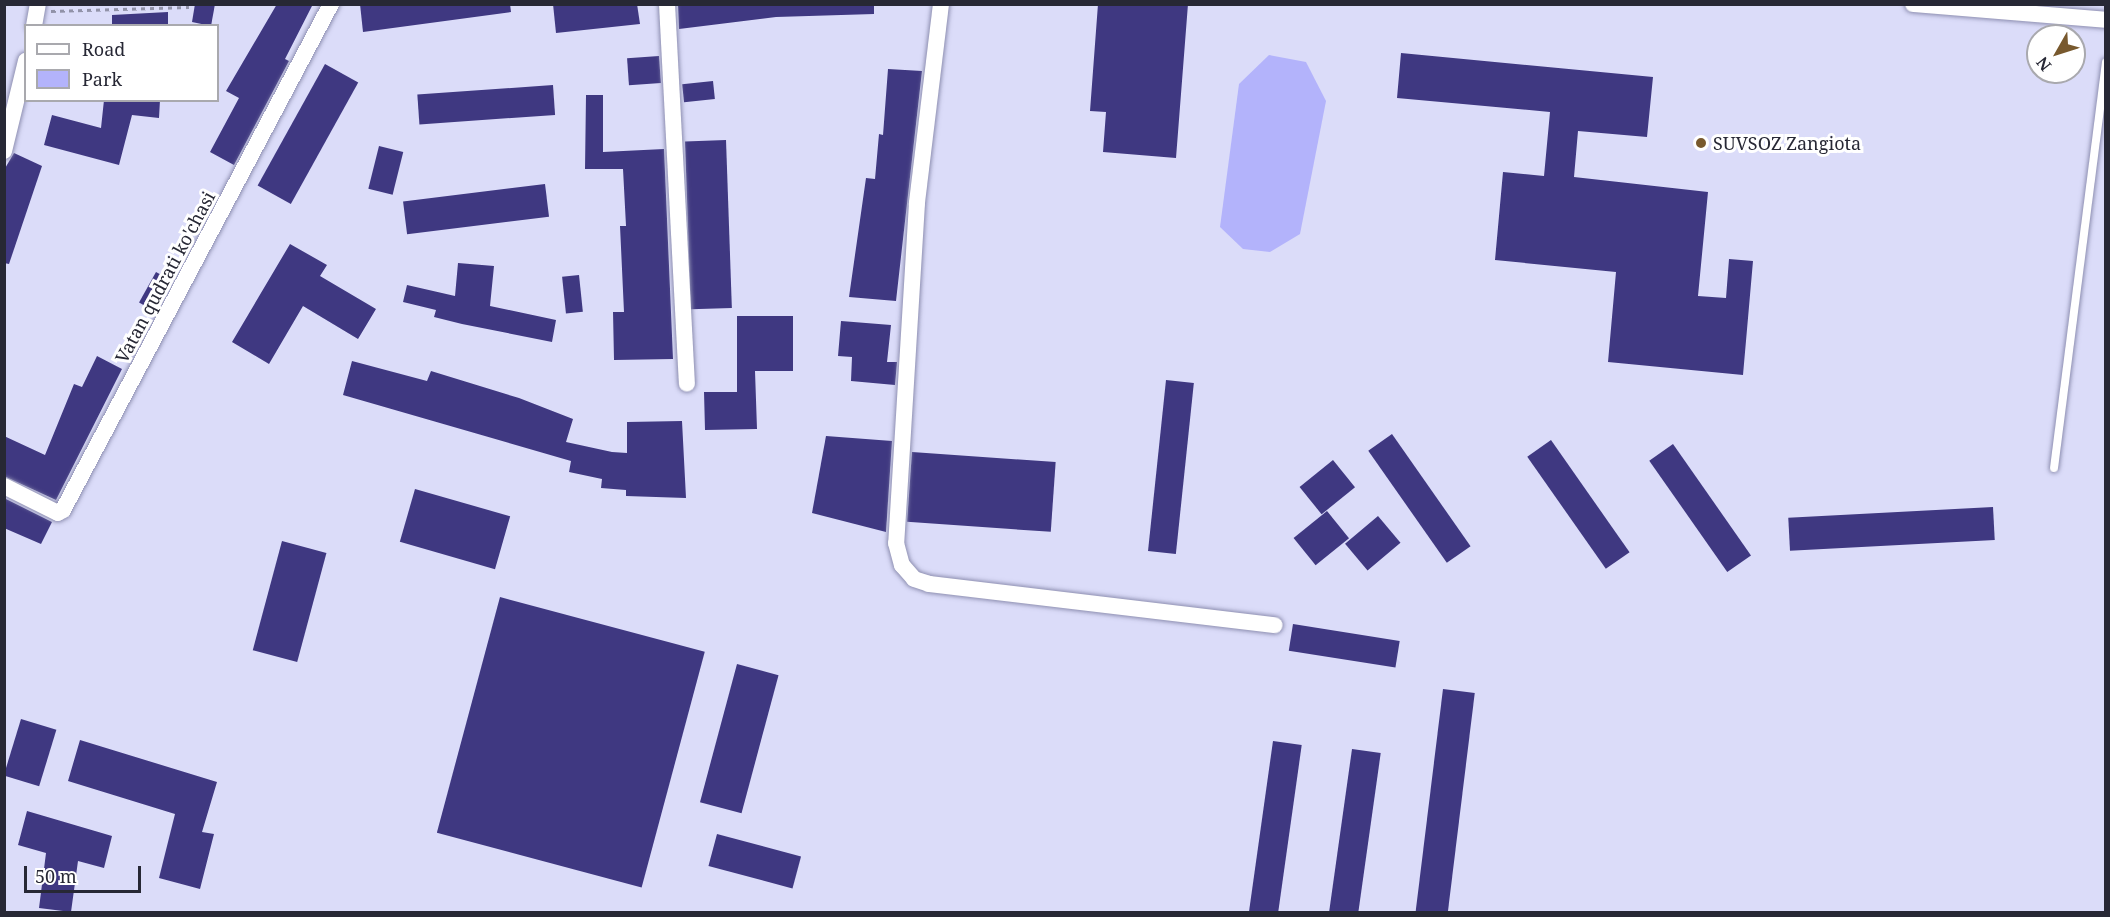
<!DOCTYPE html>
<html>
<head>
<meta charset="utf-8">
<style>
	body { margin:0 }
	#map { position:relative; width:2110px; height:917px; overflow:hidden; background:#dbdcf9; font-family:"Noto Serif",serif }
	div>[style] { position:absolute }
	.green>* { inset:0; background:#b3b3fb }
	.building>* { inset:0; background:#3f3881; transform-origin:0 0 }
	.path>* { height:3px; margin-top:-1.5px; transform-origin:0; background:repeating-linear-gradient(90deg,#9192a8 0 4.5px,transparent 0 9px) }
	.roads { filter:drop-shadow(0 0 2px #8e8fb1) drop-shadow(0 0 2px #8e8fb1) }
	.service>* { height:8px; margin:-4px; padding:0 4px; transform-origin:4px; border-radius:4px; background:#fff }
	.minor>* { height:16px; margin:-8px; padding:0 8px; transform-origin:8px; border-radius:8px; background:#fff }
	.dots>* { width:16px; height:16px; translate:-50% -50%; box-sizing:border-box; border:3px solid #fff; border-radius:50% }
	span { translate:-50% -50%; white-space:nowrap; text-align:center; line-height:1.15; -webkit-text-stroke:6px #fff; paint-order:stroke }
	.poi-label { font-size:18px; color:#272835 }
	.left { translate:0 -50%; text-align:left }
	.street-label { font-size:18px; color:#272835 }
	.frame { position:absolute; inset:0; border:6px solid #272835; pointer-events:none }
	.legend { position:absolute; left:24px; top:24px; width:195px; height:78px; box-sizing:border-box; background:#fff; border:2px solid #a9a9ae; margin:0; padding:8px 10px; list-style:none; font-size:18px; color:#272835 }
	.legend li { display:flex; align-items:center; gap:12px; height:30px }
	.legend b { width:30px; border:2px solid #a9a9ae }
	.north { position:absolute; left:2026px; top:24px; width:60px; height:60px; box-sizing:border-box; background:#fff; border:2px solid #a9a9ae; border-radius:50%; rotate:231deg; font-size:16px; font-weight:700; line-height:24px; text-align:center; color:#272835 }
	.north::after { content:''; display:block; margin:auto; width:21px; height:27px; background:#78592e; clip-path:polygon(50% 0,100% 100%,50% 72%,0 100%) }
	.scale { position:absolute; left:24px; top:866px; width:117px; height:27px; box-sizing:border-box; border:3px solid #272835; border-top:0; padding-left:8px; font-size:18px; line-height:21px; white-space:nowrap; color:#272835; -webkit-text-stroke:4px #fff; paint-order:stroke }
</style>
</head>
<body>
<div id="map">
	<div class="green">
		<div style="clip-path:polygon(1269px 55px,1306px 62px,1326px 101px,1300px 234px,1270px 252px,1243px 249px,1220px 227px,1239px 84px)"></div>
	</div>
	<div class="building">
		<div style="clip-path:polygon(195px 4px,215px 4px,211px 26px,192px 22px)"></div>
		<div style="clip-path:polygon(277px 4px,313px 4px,285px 59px,289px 61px,234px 165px,210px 152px,239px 98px,226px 91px)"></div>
		<div style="clip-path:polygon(360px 4px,510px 4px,511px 12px,363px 32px)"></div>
		<div style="clip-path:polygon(553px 4px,637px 4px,640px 24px,556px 33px)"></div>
		<div style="clip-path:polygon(678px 4px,874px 4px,874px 14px,776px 17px,679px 29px)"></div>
		<div style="clip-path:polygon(1098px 4px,1188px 4px,1176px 158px,1103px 152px,1106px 112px,1090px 111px)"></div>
		<div style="clip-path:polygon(168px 12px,168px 26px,112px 26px,112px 15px)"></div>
		<div style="clip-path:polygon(1401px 53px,1653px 77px,1647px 137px,1578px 131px,1574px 177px,1708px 192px,1698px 296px,1726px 298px,1729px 259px,1753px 261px,1743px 375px,1608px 362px,1616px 272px,1495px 260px,1503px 172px,1544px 176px,1550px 112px,1397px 98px)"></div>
		<div style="left:659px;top:56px;width:27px;height:32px;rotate:86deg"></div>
		<div style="left:325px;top:64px;width:38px;height:139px;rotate:29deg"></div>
		<div style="clip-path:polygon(888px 69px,922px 71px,896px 301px,849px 297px,866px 178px,875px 179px,879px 134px,883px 135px)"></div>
		<div style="left:713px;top:81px;width:18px;height:31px;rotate:84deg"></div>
		<div style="left:553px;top:85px;width:30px;height:136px;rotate:86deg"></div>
		<div style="clip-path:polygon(586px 95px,603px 95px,603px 152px,664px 149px,673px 359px,614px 360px,613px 312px,624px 312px,620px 226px,626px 226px,623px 169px,585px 169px)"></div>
		<div style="clip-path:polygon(104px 100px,160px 100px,159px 118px,132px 115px,119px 165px,44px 145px,52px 115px,101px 128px)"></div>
		<div style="left:726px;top:140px;width:168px;height:41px;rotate:88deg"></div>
		<div style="left:379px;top:146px;width:25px;height:44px;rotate:14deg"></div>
		<div style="clip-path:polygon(14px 153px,42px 166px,9px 264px,4px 263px,4px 170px)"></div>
		<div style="left:545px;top:184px;width:33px;height:143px;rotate:83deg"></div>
		<div style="clip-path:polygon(290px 244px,327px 265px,320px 276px,376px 309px,358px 339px,303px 306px,269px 364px,232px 342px)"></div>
		<div style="clip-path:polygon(458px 263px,494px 266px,490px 306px,556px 320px,552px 342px,462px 324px,434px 317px,436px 310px,403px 302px,407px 285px,455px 296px)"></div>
		<div style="left:156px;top:272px;width:18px;height:35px;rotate:29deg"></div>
		<div style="left:579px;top:275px;width:37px;height:17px;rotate:84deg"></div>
		<div style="clip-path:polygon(737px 316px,793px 316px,793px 371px,755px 371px,757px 429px,705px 430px,704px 392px,737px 392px)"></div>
		<div style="clip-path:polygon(841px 321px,891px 325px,887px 362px,897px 362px,895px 385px,851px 381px,852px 357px,838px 356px)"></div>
		<div style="clip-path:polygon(97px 356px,122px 369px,56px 500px,4px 476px,4px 436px,45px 455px,74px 384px,82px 387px)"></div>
		<div style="clip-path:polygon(352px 361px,427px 381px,431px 371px,519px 398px,573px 419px,566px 442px,612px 452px,627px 453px,627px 422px,682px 421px,686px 498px,626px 496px,626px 490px,601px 488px,602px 479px,569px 472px,571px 461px,343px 395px)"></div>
		<div style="left:1166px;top:380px;width:28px;height:172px;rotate:6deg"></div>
		<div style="left:1392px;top:434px;width:137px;height:29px;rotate:55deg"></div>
		<div style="clip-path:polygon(826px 436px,892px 441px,886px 532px,812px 513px)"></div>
		<div style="left:1551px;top:440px;width:137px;height:29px;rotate:55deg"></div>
		<div style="left:1673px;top:444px;width:136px;height:29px;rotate:55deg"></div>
		<div style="left:912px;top:452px;width:144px;height:70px;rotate:4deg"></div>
		<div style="left:1333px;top:460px;width:35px;height:43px;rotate:51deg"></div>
		<div style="left:415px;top:489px;width:99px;height:55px;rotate:16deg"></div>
		<div style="clip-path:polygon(4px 498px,52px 522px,41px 544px,4px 528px)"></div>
		<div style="left:1993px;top:507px;width:33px;height:205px;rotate:87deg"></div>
		<div style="left:1327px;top:511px;width:35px;height:43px;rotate:51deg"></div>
		<div style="left:1378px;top:516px;width:35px;height:43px;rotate:50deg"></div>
		<div style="left:282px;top:541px;width:46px;height:113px;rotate:15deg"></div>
		<div style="left:500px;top:597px;width:212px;height:244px;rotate:15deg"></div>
		<div style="left:1293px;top:624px;width:108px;height:27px;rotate:9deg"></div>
		<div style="left:737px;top:664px;width:43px;height:143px;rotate:15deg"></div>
		<div style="left:1443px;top:689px;width:32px;height:225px;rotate:7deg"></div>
		<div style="left:21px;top:719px;width:37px;height:59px;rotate:17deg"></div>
		<div style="clip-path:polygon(80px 740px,217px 782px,202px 832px,214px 834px,200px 889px,159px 878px,175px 814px,68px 781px)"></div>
		<div style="left:1273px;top:741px;width:29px;height:172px;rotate:8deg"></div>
		<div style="left:1352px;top:749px;width:29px;height:164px;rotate:8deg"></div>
		<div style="clip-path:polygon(27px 811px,112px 836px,104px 868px,78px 861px,71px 912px,39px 908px,46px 853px,18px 845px)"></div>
		<div style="left:717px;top:834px;width:87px;height:33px;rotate:15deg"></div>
	</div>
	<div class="path">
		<div style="left:51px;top:11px;width:138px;rotate:-1.7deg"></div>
	</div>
	<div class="roads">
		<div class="service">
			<div style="left:2054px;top:468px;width:409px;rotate:-82.7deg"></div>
		</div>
		<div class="minor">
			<div style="left:667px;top:4px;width:380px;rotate:87deg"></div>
			<div style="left:941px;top:4px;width:200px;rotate:96.9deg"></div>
			<div style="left:917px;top:203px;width:341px;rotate:93.5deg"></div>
			<div style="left:896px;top:543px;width:23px;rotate:75deg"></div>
			<div style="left:902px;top:565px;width:18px;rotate:49deg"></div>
			<div style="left:914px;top:579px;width:16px;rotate:18deg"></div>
			<div style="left:929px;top:584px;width:348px;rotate:6.8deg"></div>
			<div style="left:1913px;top:4px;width:194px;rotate:4.7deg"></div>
			<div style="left:34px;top:26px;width:22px;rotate:-80deg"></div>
			<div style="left:4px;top:151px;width:93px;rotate:-76.3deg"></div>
			<div style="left:4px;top:486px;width:60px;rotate:26.6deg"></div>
			<div style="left:58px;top:513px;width:6px;rotate:-31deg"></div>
			<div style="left:63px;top:510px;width:573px;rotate:-62.09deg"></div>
		</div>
	</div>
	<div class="dots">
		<div style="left:1701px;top:143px;background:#78592e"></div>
	</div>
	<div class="poi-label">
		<span class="left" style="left:1713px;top:143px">SUVSOZ Zangiota</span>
	</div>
	<div class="street-label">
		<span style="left:165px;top:277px;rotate:-62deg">Vatan qudrati ko'chasi</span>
	</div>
	<div class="frame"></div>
	<ul class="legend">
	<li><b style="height:8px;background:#fff"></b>Road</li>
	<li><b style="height:16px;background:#b3b3fb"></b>Park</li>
	</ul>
	<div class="north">N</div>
	<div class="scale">50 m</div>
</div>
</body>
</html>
